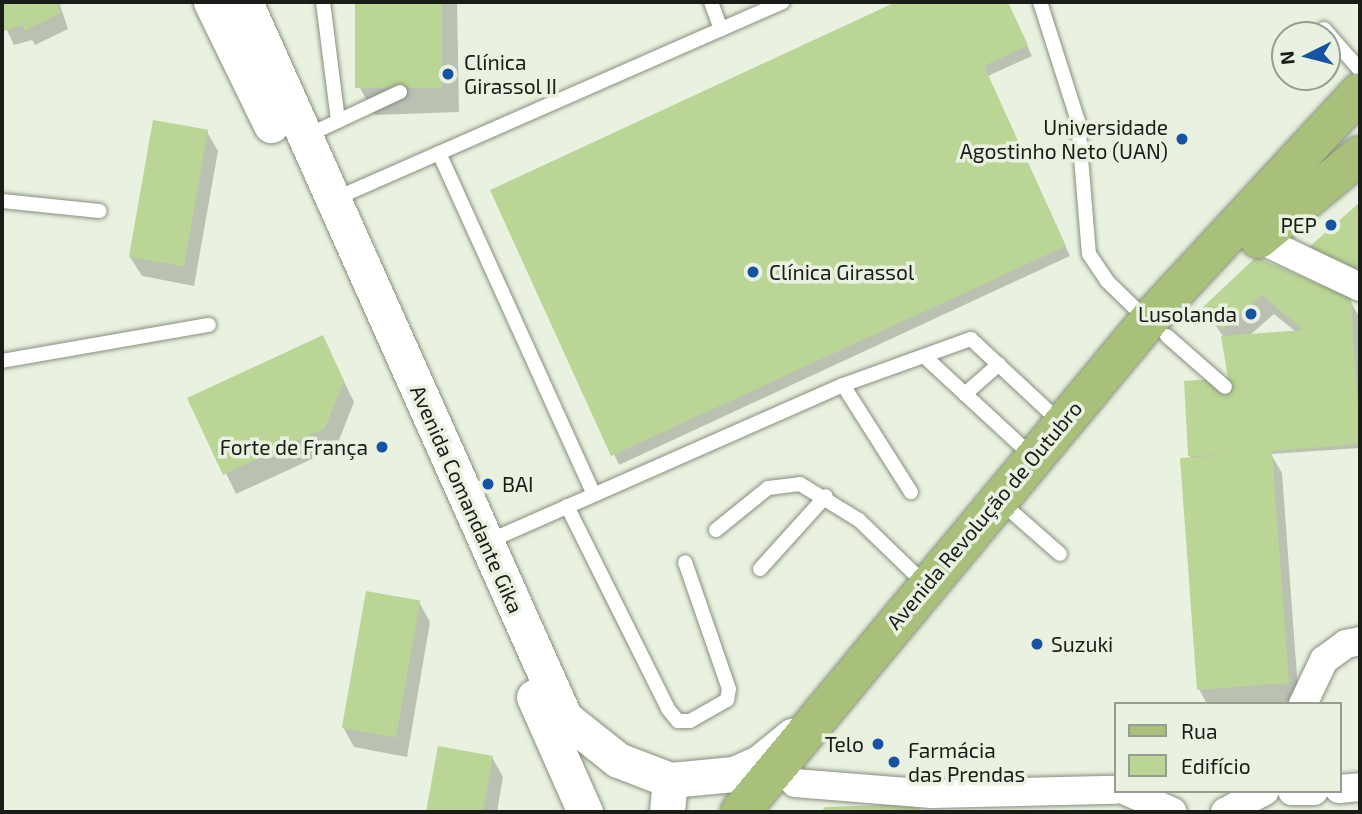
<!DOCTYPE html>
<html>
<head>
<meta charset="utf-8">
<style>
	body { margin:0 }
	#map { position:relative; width:1362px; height:814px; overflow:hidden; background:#e9f2e0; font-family:"Exo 2",sans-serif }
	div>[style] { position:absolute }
	.shadow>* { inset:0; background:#0003 }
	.building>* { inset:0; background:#bad595; transform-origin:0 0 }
	.roads { filter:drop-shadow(0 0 2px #878e7e) drop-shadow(0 0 2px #878e7e) }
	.service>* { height:14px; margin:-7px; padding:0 7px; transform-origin:7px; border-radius:7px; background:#fff }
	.minor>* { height:28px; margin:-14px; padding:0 14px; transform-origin:14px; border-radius:14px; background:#fff }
	.tertiary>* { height:35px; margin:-17.5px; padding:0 17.5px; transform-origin:17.5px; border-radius:17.5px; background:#fff }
	.primary>* { height:38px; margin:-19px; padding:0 19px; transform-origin:19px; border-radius:19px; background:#a8c07a }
	.dots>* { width:19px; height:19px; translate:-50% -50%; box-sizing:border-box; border:4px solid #e9f2e0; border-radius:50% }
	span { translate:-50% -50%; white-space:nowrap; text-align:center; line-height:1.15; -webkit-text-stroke:7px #e9f2e0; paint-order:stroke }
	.poi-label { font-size:21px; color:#1a1d17 }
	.left { translate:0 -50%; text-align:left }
	.right { translate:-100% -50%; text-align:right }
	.street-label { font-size:21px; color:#1a1d17 }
	.frame { position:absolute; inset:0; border:4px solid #1a1d17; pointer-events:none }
	.legend { position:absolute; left:1114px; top:702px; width:228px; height:91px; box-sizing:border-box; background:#e9f2e0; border:2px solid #969d90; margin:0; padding:9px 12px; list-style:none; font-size:21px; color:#1a1d17 }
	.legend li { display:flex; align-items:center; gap:14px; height:35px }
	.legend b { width:35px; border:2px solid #969d90 }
	.north { position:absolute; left:1271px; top:21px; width:70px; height:70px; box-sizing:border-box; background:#e9f2e0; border:2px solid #969d90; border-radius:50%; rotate:264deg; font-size:19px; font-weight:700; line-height:28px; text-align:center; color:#1a1d17 }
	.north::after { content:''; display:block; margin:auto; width:24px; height:32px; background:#1753a4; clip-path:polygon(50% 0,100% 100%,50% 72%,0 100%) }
</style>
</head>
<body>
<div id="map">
	<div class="shadow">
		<div style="clip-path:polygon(2px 2px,59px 2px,68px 29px,35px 45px,32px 40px,14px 45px,2px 20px)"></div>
		<div style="clip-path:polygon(357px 2px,457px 2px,459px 112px,375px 115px,360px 88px)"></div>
		<div style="clip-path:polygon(900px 2px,1007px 2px,1032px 56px,988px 76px,1070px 256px,619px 465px,492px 191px)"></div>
		<div style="clip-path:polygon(207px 132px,218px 151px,194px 286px,142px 276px,130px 257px)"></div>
		<div style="clip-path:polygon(evenodd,1256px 259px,1349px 299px,1360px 318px,1360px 448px,1271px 454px,1282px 473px,1299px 703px,1207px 704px,1199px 689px,1190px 455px,1231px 379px,1223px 336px,1204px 309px,1256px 259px,1274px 314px,1296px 332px,1249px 336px,1274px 314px)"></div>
		<div style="clip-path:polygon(323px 338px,354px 402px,336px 448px,236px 494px,190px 399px)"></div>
		<div style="clip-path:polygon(419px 602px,430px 622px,407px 757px,354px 747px,343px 727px)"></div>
		<div style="clip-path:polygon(439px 748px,492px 757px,503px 777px,497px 812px,428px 812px)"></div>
		<div style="clip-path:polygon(918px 806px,921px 812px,823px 812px,826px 808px)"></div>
	</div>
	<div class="building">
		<div style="clip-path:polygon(2px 2px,57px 2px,61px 13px,24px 31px,23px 25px,4px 31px)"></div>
		<div style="left:355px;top:2px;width:87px;height:86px"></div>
		<div style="clip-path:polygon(896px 2px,1008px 2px,1028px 45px,984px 66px,1066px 246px,611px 456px,490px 190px)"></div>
		<div style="left:153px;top:120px;width:56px;height:139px;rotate:10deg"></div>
		<div style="clip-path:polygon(1360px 202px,1360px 280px,1299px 256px)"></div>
		<div style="clip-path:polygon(1256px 257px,1351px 298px,1360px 444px,1272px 451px,1289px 683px,1197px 690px,1180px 458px,1231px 455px,1188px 456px,1184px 381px,1228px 378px,1221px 336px,1303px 330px,1262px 295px,1222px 330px,1202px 308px)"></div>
		<div style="clip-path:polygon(323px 335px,344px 381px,325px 428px,223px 475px,187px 398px)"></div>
		<div style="left:366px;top:591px;width:55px;height:139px;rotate:10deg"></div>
		<div style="clip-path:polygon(438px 746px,493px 756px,483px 812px,426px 812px)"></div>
		<div style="clip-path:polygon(919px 804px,918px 812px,821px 812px,825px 807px)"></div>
	</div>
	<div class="roads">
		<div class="service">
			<div style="left:323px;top:2px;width:120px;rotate:82.8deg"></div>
			<div style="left:711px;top:2px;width:29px;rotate:70deg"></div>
			<div style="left:1040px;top:2px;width:125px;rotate:72.3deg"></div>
			<div style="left:1078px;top:121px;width:133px;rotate:85.3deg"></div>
			<div style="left:1089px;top:254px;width:32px;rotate:56deg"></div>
			<div style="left:1107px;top:281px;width:56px;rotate:44.3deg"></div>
			<div style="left:1324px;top:29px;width:55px;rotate:48.7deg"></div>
			<div style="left:304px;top:137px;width:106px;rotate:-25.1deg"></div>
			<div style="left:439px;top:153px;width:375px;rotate:65.6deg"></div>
			<div style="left:332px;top:200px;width:492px;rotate:-23.7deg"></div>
			<div style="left:2px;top:201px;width:98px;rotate:5.9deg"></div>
			<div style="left:1167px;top:336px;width:77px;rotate:41.3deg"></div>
			<div style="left:924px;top:356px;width:56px;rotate:42.8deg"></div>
			<div style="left:965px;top:394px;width:45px;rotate:-41.4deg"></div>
			<div style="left:2px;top:361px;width:210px;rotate:-9.9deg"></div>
			<div style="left:843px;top:385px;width:127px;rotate:57.6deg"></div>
			<div style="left:965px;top:394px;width:93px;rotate:42.8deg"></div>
			<div style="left:567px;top:506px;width:227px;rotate:63.5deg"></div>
			<div style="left:668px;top:709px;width:16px;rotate:50deg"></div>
			<div style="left:678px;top:721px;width:12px"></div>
			<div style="left:690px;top:721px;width:43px;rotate:-29.6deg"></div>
			<div style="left:727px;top:700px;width:11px;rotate:-80deg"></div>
			<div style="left:729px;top:689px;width:134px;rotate:-109.1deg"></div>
			<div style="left:1011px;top:511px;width:65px;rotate:41.3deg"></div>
			<div style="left:716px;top:530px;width:67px;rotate:-38.9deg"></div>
			<div style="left:768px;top:488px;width:32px;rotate:-7deg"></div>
			<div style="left:800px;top:484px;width:69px;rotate:31.4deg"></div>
			<div style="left:859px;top:520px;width:93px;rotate:44.1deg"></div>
			<div style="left:487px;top:542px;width:389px;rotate:-23.8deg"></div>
			<div style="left:843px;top:385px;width:136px;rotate:-19.8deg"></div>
			<div style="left:971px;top:339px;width:123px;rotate:43deg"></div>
			<div style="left:760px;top:569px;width:98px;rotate:-47.9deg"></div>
		</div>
		<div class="minor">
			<div style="left:1259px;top:239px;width:112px;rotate:25.4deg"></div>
			<div style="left:1303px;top:704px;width:49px;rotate:-64.5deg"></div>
			<div style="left:1324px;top:660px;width:27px;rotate:-36deg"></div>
			<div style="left:1346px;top:644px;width:14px;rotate:-12deg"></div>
			<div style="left:795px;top:783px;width:137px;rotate:4.6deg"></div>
			<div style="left:932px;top:794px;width:183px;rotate:-1.3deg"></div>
			<div style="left:1339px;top:789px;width:21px;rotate:-5deg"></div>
			<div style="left:1126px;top:791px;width:51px;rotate:24.1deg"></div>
			<div style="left:1292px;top:791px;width:22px"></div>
			<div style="left:1225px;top:812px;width:45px;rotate:-27.7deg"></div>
		</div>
		<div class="tertiary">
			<div style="left:211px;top:2px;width:137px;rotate:64deg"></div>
			<div style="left:245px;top:2px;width:784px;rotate:65.92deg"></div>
			<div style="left:565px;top:718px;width:68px;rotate:38.4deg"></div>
			<div style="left:618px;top:760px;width:56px;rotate:21deg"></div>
			<div style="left:670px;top:780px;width:64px;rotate:-5.4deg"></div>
			<div style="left:734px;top:774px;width:27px;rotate:-24deg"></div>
			<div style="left:759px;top:763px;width:43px;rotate:-39.3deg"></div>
			<div style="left:534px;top:697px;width:126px;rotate:66.1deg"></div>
			<div style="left:667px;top:812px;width:32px;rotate:-85deg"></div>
		</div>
		<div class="primary">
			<div style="left:1259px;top:239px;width:131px;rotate:-39.7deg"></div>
			<div style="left:740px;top:812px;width:638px;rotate:-50.27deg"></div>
			<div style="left:1148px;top:321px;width:312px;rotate:-47.2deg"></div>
		</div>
	</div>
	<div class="dots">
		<div style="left:448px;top:74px;background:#1753a4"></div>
		<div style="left:1182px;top:139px;background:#1753a4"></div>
		<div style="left:1331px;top:225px;background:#1753a4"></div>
		<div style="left:753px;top:272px;background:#1753a4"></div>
		<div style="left:1251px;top:314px;background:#1753a4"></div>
		<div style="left:382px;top:447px;background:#1753a4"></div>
		<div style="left:488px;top:484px;background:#1753a4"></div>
		<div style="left:1037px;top:644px;background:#1753a4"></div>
		<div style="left:878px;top:744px;background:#1753a4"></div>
		<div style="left:894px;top:762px;background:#1753a4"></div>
	</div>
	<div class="poi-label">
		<span class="left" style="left:464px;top:74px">Clínica<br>Girassol II</span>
		<span class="right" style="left:1168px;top:139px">Universidade<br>Agostinho Neto (UAN)</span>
		<span class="right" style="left:1317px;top:225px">PEP</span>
		<span class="left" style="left:769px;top:272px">Clínica Girassol</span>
		<span class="right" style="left:1237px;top:314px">Lusolanda</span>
		<span class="right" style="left:368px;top:447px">Forte de França</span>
		<span class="left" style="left:502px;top:484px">BAI</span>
		<span class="left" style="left:1051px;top:644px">Suzuki</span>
		<span class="right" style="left:864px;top:744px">Telo</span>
		<span class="left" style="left:908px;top:762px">Farmácia<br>das Prendas</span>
	</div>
	<div class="street-label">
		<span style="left:467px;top:499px;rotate:66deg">Avenida Comandante Gika</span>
		<span style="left:984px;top:515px;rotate:-50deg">Avenida Revolução de Outubro</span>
	</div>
	<div class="frame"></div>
	<ul class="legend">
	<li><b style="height:9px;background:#a8c07a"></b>Rua</li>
	<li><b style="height:19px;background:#bad595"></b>Edifício</li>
	</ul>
	<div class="north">N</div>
</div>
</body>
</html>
